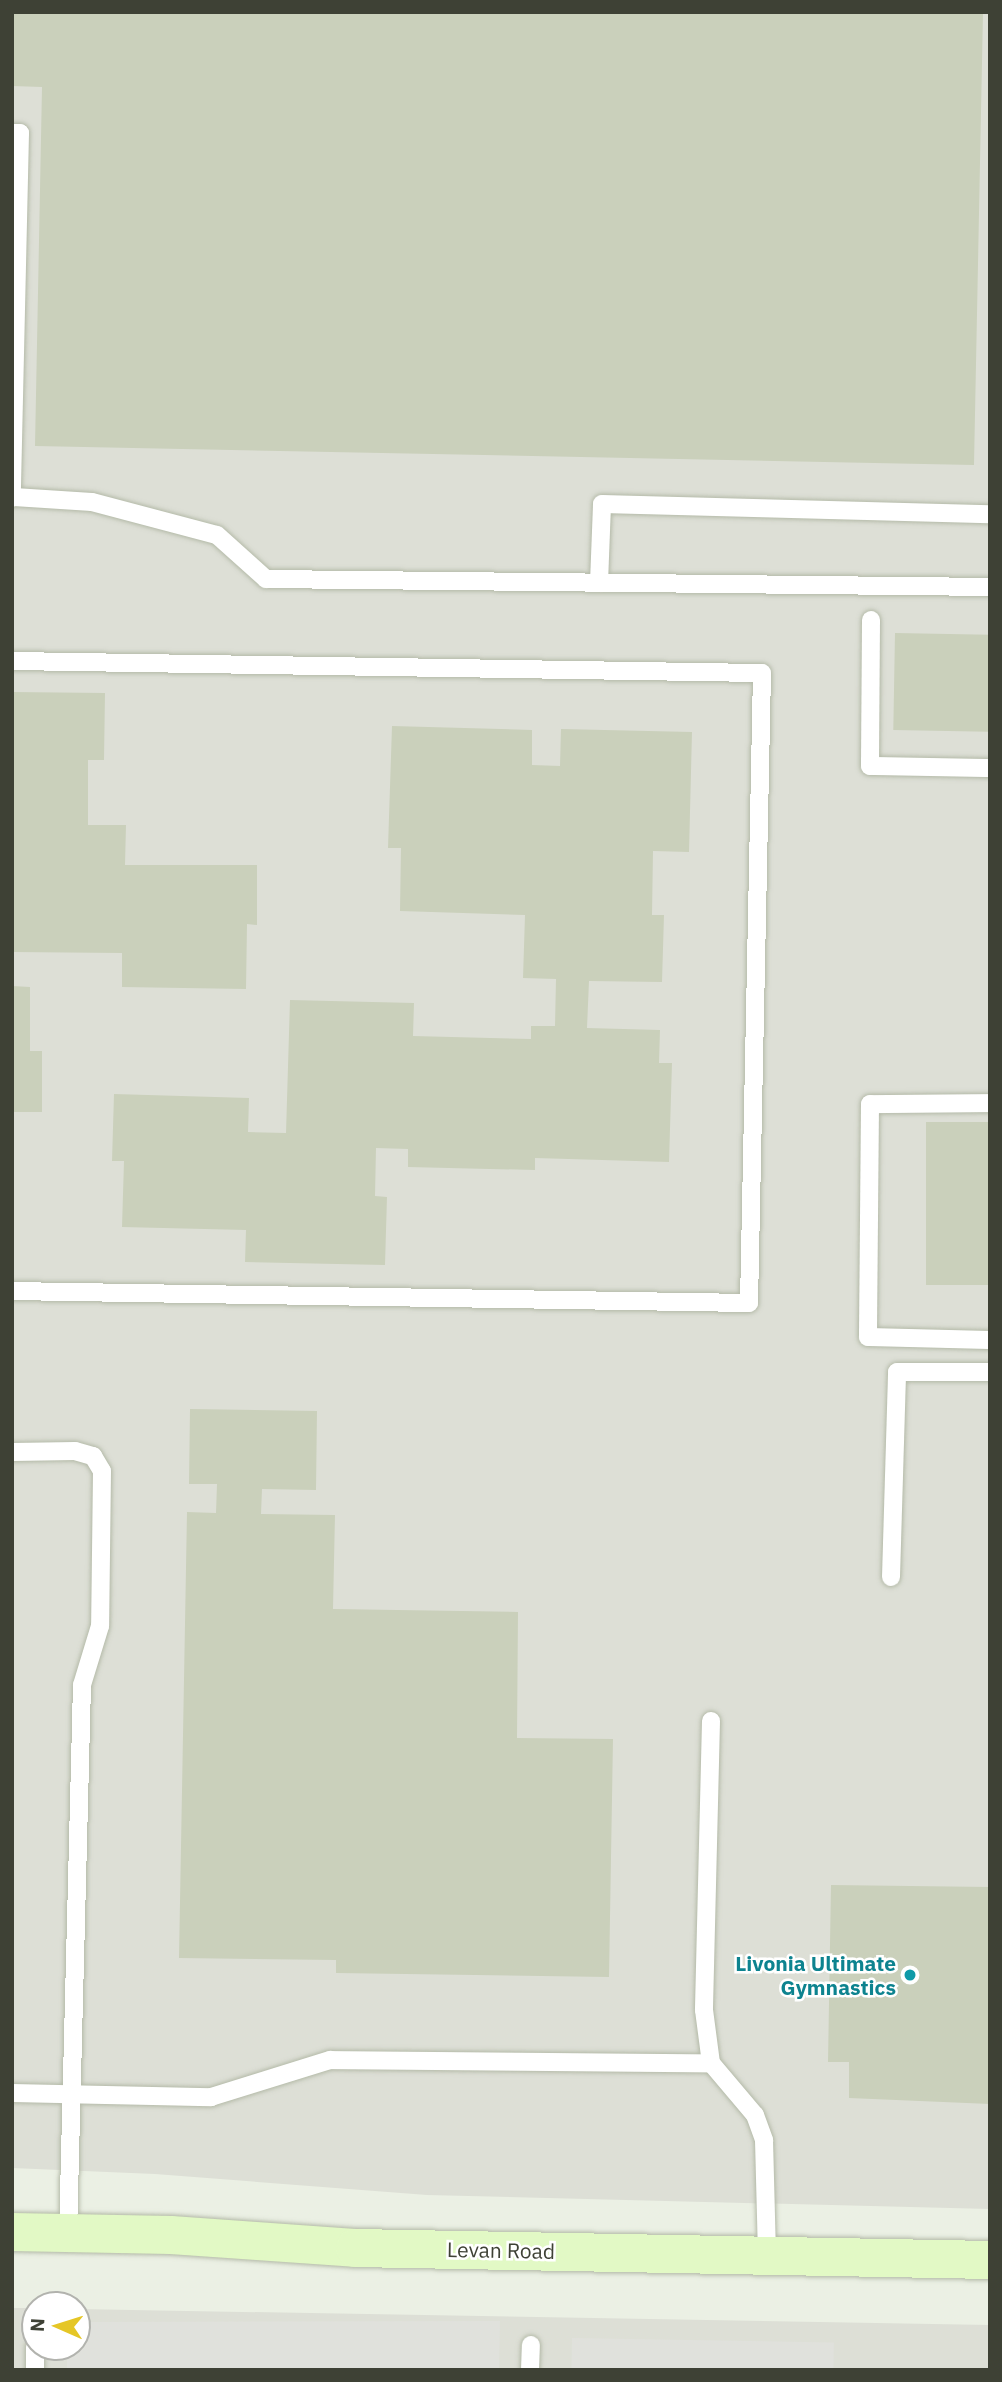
<!DOCTYPE html>
<html>
<head>
<meta charset="utf-8">
<style>
	body { margin:0 }
	#map { position:relative; width:1002px; height:2382px; overflow:hidden; background:#ebf0e4; font-family:"IBM Plex Sans",sans-serif }
	div>[style] { position:absolute }
	.industrial>* { inset:0; background:#dddfd6 }
	.parking>* { inset:0; background:#e0e1dc; transform-origin:0 0 }
	.building>* { inset:0; background:#cad0bb; transform-origin:0 0 }
	.roads { filter:drop-shadow(0 0 2px #b4baa8) drop-shadow(0 0 2px #b4baa8) }
	.lane>* { height:18px; margin:-9px; padding:0 9px; transform-origin:9px; border-radius:9px; background:#fff }
	.secondary>* { height:38px; margin:-19px; padding:0 19px; transform-origin:19px; border-radius:19px; background:#e2f9c5 }
	.dots>* { width:19px; height:19px; translate:-50% -50%; box-sizing:border-box; border:4px solid #fff; border-radius:50% }
	span { translate:-50% -50%; white-space:nowrap; text-align:center; line-height:1.15; -webkit-text-stroke:5px #fff; paint-order:stroke }
	.culture-label { font-size:21px; color:#0d838f; font-weight:700 }
	.right { translate:-100% -50%; text-align:right }
	.street-label { font-size:21px; color:#3e4135 }
	.frame { position:absolute; inset:0; border:14px solid #3e4135; pointer-events:none }
	.north { position:absolute; left:21px; top:2291px; width:70px; height:70px; box-sizing:border-box; background:#fff; border:2px solid #b2b3ae; border-radius:50%; rotate:273deg; font-size:19px; font-weight:700; line-height:28px; text-align:center; color:#3e4135 }
	.north::after { content:''; display:block; margin:auto; width:24px; height:32px; background:#e5c626; clip-path:polygon(50% 0,100% 100%,50% 72%,0 100%) }
</style>
</head>
<body>
<div id="map">
	<div class="industrial">
		<div style="clip-path:polygon(12px 12px,990px 12px,990px 2209px,427px 2195px,155px 2174px,12px 2168px)"></div>
		<div style="clip-path:polygon(12px 2308px,35px 2308px,35px 2347px,77px 2347px,77px 2309px,990px 2325px,990px 2370px,12px 2370px)"></div>
	</div>
	<div class="parking">
		<div style="clip-path:polygon(500px 2321px,499px 2370px,67px 2370px,67px 2347px,77px 2347px,77px 2322px)"></div>
		<div style="left:572px;top:2338px;width:262px;height:32px;rotate:1deg"></div>
	</div>
	<div class="building">
		<div style="clip-path:polygon(12px 12px,983px 12px,974px 465px,35px 446px,42px 87px,12px 86px)"></div>
		<div style="left:895px;top:633px;width:95px;height:97px;rotate:1deg"></div>
		<div style="clip-path:polygon(12px 692px,105px 693px,104px 760px,88px 760px,88px 825px,126px 825px,125px 865px,257px 865px,257px 925px,247px 924px,246px 989px,122px 987px,122px 953px,12px 952px)"></div>
		<div style="clip-path:polygon(392px 726px,532px 730px,532px 765px,560px 766px,561px 729px,692px 732px,689px 852px,653px 851px,652px 915px,664px 915px,662px 982px,589px 981px,587px 1028px,660px 1030px,659px 1063px,672px 1063px,669px 1162px,535px 1158px,535px 1170px,408px 1167px,408px 1149px,376px 1148px,375px 1196px,387px 1197px,385px 1265px,245px 1262px,246px 1230px,122px 1227px,124px 1161px,112px 1161px,114px 1094px,249px 1098px,248px 1132px,286px 1133px,290px 1000px,414px 1003px,413px 1036px,531px 1039px,531px 1026px,555px 1026px,556px 979px,523px 978px,525px 915px,400px 911px,401px 848px,388px 848px)"></div>
		<div style="clip-path:polygon(12px 986px,30px 987px,30px 1051px,42px 1051px,42px 1112px,12px 1112px)"></div>
		<div style="left:926px;top:1122px;width:64px;height:163px"></div>
		<div style="clip-path:polygon(190px 1409px,317px 1411px,316px 1490px,262px 1489px,261px 1514px,335px 1515px,333px 1609px,518px 1612px,517px 1738px,613px 1739px,609px 1977px,336px 1973px,336px 1960px,179px 1958px,187px 1512px,216px 1513px,217px 1484px,189px 1484px)"></div>
		<div style="clip-path:polygon(831px 1885px,990px 1887px,990px 2104px,849px 2098px,849px 2062px,828px 2062px)"></div>
	</div>
	<div class="roads">
		<div class="lane">
			<div style="left:12px;top:133px;width:8px"></div>
			<div style="left:20px;top:133px;width:365px;rotate:91.3deg"></div>
			<div style="left:14px;top:497px;width:78px;rotate:3.7deg"></div>
			<div style="left:92px;top:502px;width:129px;rotate:14.8deg"></div>
			<div style="left:217px;top:535px;width:66px;rotate:41.9deg"></div>
			<div style="left:266px;top:579px;width:724px;rotate:0.63deg"></div>
			<div style="left:599px;top:583px;width:79px;rotate:-87.8deg"></div>
			<div style="left:602px;top:504px;width:388px;rotate:1.5deg"></div>
			<div style="left:871px;top:620px;width:146px;rotate:90.4deg"></div>
			<div style="left:870px;top:766px;width:120px;rotate:1deg"></div>
			<div style="left:12px;top:661px;width:750px;rotate:0.92deg"></div>
			<div style="left:762px;top:673px;width:630px;rotate:91.18deg"></div>
			<div style="left:749px;top:1303px;width:737px;rotate:-179.07deg"></div>
			<div style="left:990px;top:1103px;width:120px;rotate:179.5deg"></div>
			<div style="left:870px;top:1104px;width:233px;rotate:90.5deg"></div>
			<div style="left:868px;top:1337px;width:122px;rotate:1.4deg"></div>
			<div style="left:12px;top:1452px;width:63px;rotate:-0.9deg"></div>
			<div style="left:75px;top:1451px;width:19px;rotate:16deg"></div>
			<div style="left:93px;top:1456px;width:17px;rotate:59deg"></div>
			<div style="left:102px;top:1471px;width:155px;rotate:90.7deg"></div>
			<div style="left:100px;top:1626px;width:62px;rotate:107deg"></div>
			<div style="left:82px;top:1685px;width:548px;rotate:91.46deg"></div>
			<div style="left:891px;top:1577px;width:205px;rotate:-88.3deg"></div>
			<div style="left:897px;top:1372px;width:93px"></div>
			<div style="left:711px;top:1721px;width:289px;rotate:91.4deg"></div>
			<div style="left:704px;top:2010px;width:53px;rotate:82.5deg"></div>
			<div style="left:711px;top:2063px;width:68px;rotate:49.8deg"></div>
			<div style="left:755px;top:2115px;width:27px;rotate:70deg"></div>
			<div style="left:764px;top:2140px;width:116px;rotate:88.5deg"></div>
			<div style="left:12px;top:2093px;width:199px;rotate:1.2deg"></div>
			<div style="left:211px;top:2097px;width:125px;rotate:-17.3deg"></div>
			<div style="left:330px;top:2060px;width:381px;rotate:0.5deg"></div>
			<div style="left:35px;top:2370px;width:23px;rotate:-90deg"></div>
			<div style="left:530px;top:2370px;width:25px;rotate:-88deg"></div>
		</div>
		<div class="secondary">
			<div style="left:12px;top:2232px;width:159px;rotate:1.1deg"></div>
			<div style="left:171px;top:2235px;width:184px;rotate:4deg"></div>
			<div style="left:355px;top:2248px;width:635px;rotate:1.08deg"></div>
		</div>
	</div>
	<div class="dots">
		<div style="left:910px;top:1975px;background:#0f9aa8"></div>
	</div>
	<div class="culture-label">
		<span class="right" style="left:896px;top:1975px">Livonia Ultimate<br>Gymnastics</span>
	</div>
	<div class="street-label">
		<span style="left:501px;top:2250px;rotate:1deg">Levan Road</span>
	</div>
	<div class="frame"></div>
	<div class="north">N</div>
</div>
</body>
</html>
